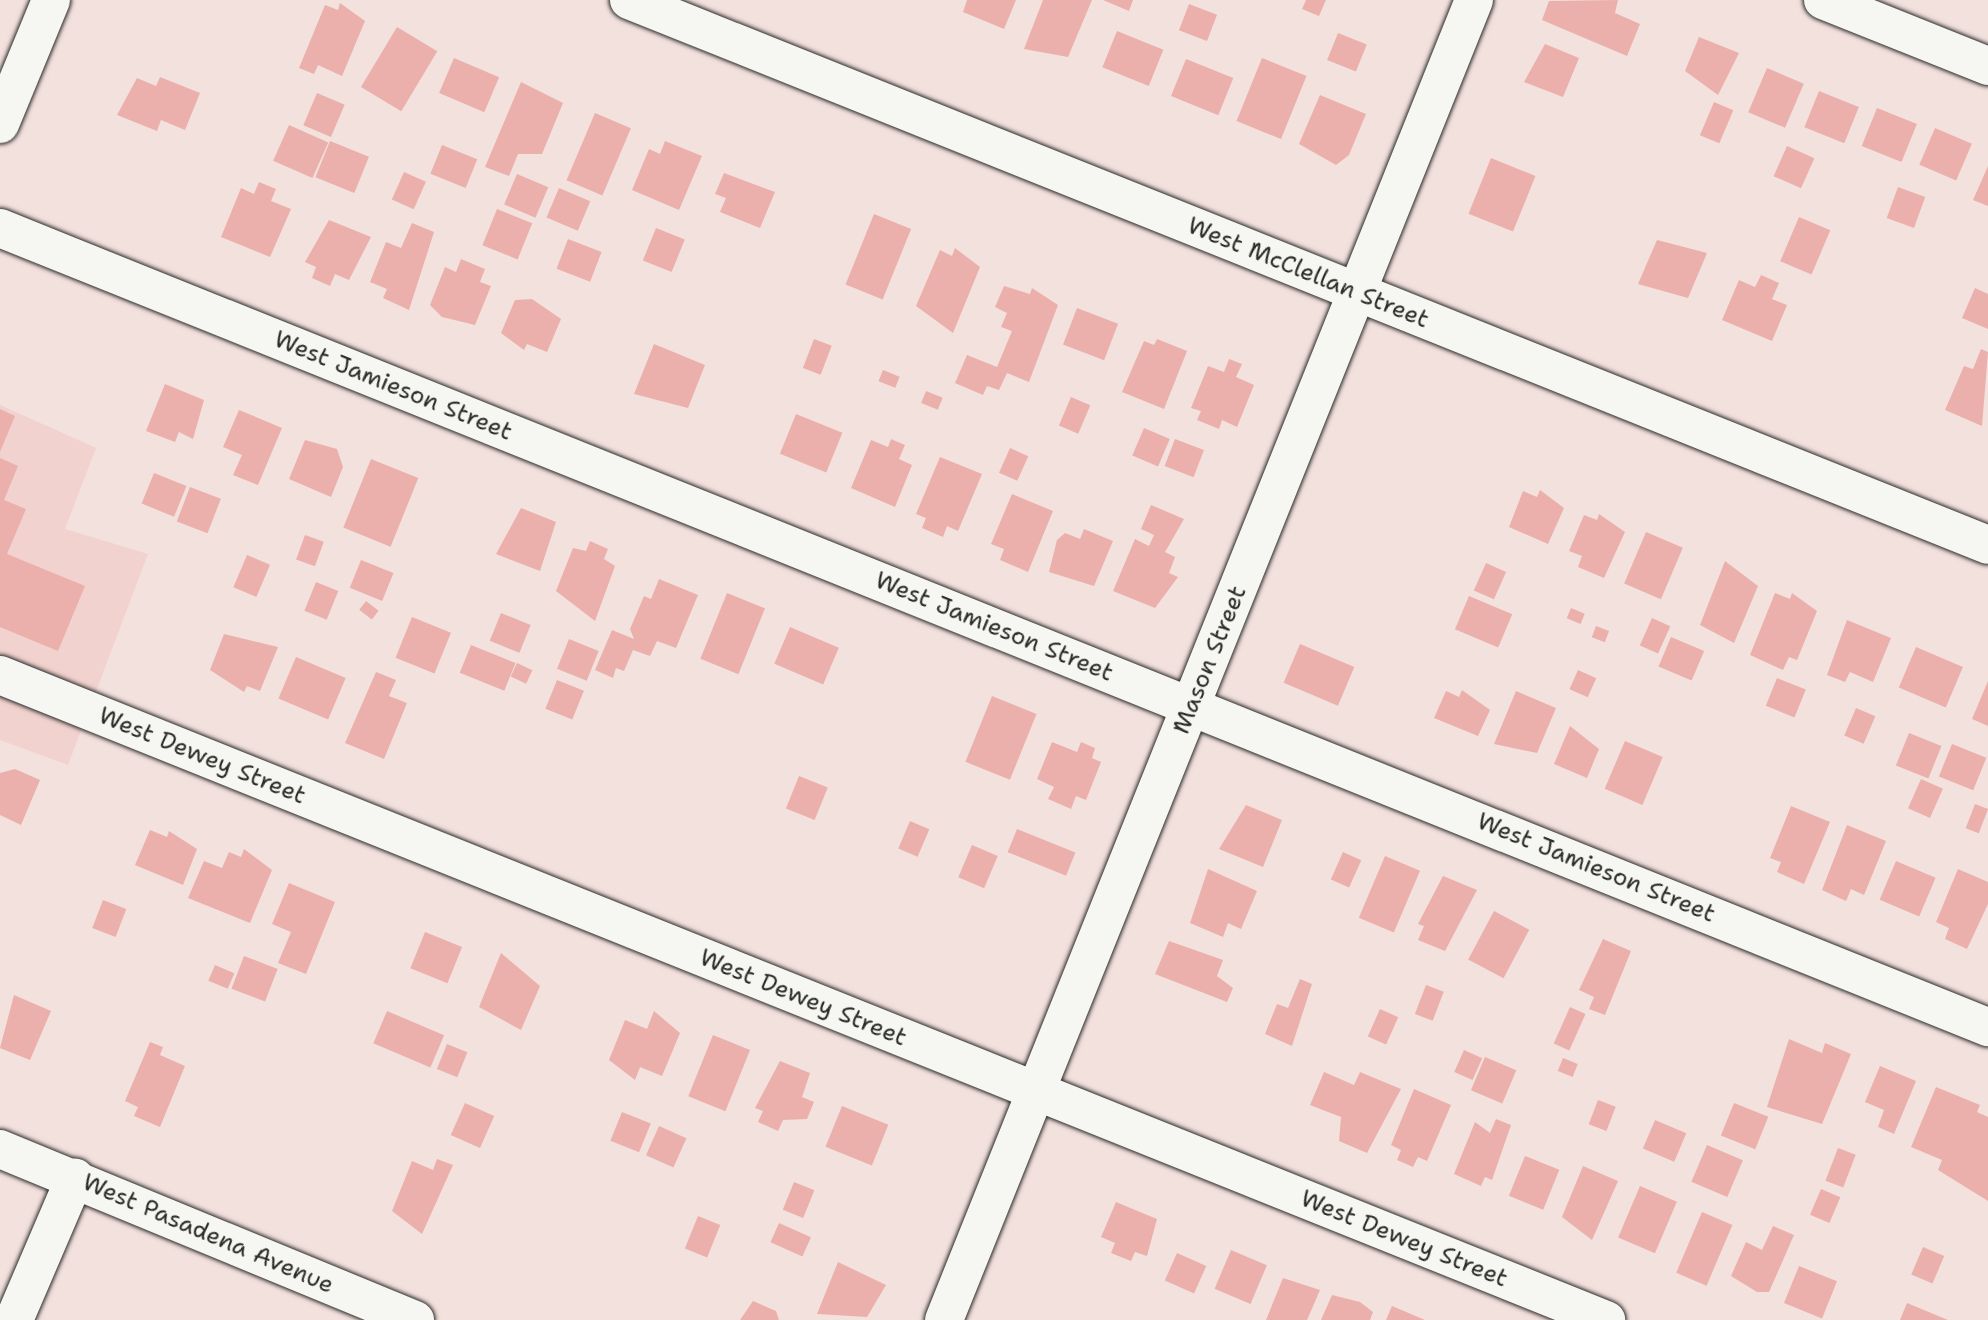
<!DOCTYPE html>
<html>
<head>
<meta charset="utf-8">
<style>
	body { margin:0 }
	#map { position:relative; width:1988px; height:1320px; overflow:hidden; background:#f3e1dd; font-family:"Shantell Sans",sans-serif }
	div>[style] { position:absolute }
	.built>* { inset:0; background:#f1d2ce }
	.building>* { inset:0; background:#ebb0ab; transform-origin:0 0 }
	.roads { filter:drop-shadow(0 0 2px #2b2b2b) drop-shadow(0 0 2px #2b2b2b) }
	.minor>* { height:38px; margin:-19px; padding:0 19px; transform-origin:19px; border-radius:19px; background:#f6f6f2 }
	span { translate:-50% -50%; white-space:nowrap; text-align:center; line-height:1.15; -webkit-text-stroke:6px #f6f6f2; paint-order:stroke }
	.street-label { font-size:24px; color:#2b2b2b }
</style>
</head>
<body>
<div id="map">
	<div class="built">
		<div style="clip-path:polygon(0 405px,96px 448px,65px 529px,148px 554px,68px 765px,0 740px)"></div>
	</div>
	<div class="building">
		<div style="clip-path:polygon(967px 0,1016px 0,1004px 29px,963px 12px)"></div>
		<div style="clip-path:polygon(1043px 0,1092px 0,1068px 57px,1024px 49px)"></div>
		<div style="clip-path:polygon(1103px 0,1133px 0,1129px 11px)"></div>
		<div style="clip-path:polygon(1306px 0,1326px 0,1319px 16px,1302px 9px)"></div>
		<div style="clip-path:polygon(1549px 1px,1618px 0,1615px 13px,1640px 24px,1627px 56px,1542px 20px)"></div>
		<div style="clip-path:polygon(340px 3px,365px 21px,342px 76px,318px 65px,314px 74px,299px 68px,325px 5px,338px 10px)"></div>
		<div style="left:1189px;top:4px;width:30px;height:28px;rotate:21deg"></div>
		<div style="left:397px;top:27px;width:47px;height:70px;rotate:31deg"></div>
		<div style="left:1117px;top:31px;width:50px;height:39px;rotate:22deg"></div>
		<div style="left:1338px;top:33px;width:31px;height:29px;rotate:22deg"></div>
		<div style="clip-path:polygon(1699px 37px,1739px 53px,1718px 95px,1685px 71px)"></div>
		<div style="clip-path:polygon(1545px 44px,1579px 58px,1563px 97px,1524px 82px)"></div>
		<div style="left:454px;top:58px;width:49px;height:38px;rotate:23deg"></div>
		<div style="left:1262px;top:58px;width:48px;height:68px;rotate:22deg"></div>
		<div style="left:1186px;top:59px;width:51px;height:40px;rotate:22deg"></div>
		<div style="left:1767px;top:68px;width:40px;height:48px;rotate:23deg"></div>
		<div style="clip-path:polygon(160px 77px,200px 93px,185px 130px,161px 120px,157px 131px,117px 115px,137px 78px,156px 86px)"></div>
		<div style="clip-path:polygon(521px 82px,563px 103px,542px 154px,518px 154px,509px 176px,485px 167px)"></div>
		<div style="left:1819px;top:91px;width:43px;height:39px;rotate:22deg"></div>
		<div style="left:317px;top:93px;width:30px;height:35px;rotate:23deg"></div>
		<div style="clip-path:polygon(1320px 95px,1366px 114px,1349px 155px,1336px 165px,1299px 144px)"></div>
		<div style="left:1714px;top:102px;width:21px;height:36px;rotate:23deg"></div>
		<div style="left:1877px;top:108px;width:43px;height:41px;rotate:22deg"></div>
		<div style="left:595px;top:113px;width:39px;height:73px;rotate:23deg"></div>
		<div style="left:289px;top:125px;width:43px;height:39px;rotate:24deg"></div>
		<div style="left:1935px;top:128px;width:40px;height:40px;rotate:23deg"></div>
		<div style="left:330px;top:141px;width:42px;height:39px;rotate:22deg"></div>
		<div style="clip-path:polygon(665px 141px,702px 156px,679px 210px,632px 190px,649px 149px,660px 154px)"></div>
		<div style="left:442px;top:145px;width:38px;height:31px;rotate:22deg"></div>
		<div style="left:1787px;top:146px;width:30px;height:33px;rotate:24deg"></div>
		<div style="left:1491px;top:158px;width:48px;height:60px;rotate:22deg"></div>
		<div style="clip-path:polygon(1988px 166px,1988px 206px,1973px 200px)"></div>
		<div style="left:404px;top:172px;width:24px;height:30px;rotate:24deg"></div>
		<div style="clip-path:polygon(724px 173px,775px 192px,760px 228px,720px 212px,726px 198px,715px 194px)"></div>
		<div style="left:517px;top:174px;width:34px;height:33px;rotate:23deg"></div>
		<div style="clip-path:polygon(259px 182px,276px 189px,271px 201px,291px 209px,270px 257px,221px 237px,241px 188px,254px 194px)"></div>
		<div style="left:1898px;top:187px;width:29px;height:33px;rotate:20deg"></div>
		<div style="left:559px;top:188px;width:34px;height:32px;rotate:23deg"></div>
		<div style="left:497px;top:209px;width:38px;height:39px;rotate:22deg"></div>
		<div style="left:874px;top:214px;width:40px;height:76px;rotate:22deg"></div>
		<div style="left:1799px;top:217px;width:34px;height:48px;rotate:23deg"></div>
		<div style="clip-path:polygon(329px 220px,371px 237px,349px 280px,335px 274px,330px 286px,312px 278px,316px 267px,305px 262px)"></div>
		<div style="clip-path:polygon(412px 223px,434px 232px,409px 310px,383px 298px,387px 289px,370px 282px,386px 242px,401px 248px)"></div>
		<div style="left:656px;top:228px;width:31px;height:35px;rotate:22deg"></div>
		<div style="left:568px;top:239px;width:36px;height:32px;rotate:21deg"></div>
		<div style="clip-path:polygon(1657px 240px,1707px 253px,1688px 298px,1638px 284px)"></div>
		<div style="clip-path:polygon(955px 248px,980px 267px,953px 333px,916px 306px,940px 250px,952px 256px)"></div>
		<div style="clip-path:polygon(461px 259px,485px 269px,480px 282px,491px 286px,475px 325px,442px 317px,430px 305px,445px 267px,456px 272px)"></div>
		<div style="clip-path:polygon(1761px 275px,1779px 283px,1772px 299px,1787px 305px,1772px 341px,1722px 320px,1739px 280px,1755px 287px)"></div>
		<div style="clip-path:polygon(1004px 286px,1030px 294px,1032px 288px,1058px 305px,1029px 382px,1007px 373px,999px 390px,987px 386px,983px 395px,955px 383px,967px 355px,997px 367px,1012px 331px,1001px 327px,1007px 313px,995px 307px)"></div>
		<div style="clip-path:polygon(1975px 288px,1988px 294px,1988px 329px,1962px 318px)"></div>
		<div style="clip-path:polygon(532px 299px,561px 319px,547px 352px,527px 344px,524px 350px,501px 333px,515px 300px)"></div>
		<div style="left:1077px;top:308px;width:44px;height:39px;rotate:21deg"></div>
		<div style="left:814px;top:339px;width:19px;height:31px;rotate:21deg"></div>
		<div style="clip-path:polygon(1157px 339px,1187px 351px,1164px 409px,1122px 392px,1144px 341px,1154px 345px)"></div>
		<div style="clip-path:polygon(654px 344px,705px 365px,688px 408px,634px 394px)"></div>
		<div style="clip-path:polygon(1981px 349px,1988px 352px,1982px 426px,1945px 410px,1964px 366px,1973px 369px)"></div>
		<div style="clip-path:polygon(1229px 359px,1242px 364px,1236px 377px,1254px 385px,1237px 427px,1222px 420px,1219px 429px,1197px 420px,1201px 411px,1191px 408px,1208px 366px,1224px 372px)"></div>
		<div style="left:883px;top:370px;width:18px;height:12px;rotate:22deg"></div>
		<div style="clip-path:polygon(165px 384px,204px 400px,193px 439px,179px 432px,175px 442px,146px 431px)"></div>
		<div style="left:926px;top:391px;width:18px;height:13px;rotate:22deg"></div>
		<div style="left:1071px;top:397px;width:21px;height:31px;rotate:23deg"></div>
		<div style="clip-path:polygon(0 409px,15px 416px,0 452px)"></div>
		<div style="clip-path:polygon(239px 410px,282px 428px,258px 485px,233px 475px,242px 455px,223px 447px)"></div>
		<div style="left:796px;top:414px;width:50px;height:43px;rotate:22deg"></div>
		<div style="left:1144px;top:428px;width:28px;height:30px;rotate:23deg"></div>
		<div style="clip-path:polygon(891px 439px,905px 445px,899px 459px,912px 465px,895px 507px,851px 488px,871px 440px,888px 447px)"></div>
		<div style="left:1175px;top:439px;width:31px;height:29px;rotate:21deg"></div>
		<div style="clip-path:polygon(305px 440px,337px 449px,343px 467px,331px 497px,289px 479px)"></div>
		<div style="left:1010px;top:448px;width:20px;height:27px;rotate:24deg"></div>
		<div style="clip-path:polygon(940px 457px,982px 474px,958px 531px,947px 526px,943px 537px,922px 528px,926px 518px,916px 514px)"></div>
		<div style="clip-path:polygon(0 458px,18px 466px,4px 500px,26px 509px,7px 554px,85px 586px,58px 651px,0 627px)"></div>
		<div style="left:371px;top:459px;width:51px;height:74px;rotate:22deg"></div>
		<div style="left:154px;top:473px;width:35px;height:33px;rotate:22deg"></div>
		<div style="left:190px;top:487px;width:33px;height:37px;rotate:21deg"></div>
		<div style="clip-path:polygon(1540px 490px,1564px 508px,1548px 544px,1509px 527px,1523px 491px,1537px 497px)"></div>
		<div style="clip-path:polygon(1012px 494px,1053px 511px,1028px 572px,1000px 560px,1004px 549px,991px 544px)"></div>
		<div style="clip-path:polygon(1151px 505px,1184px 519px,1165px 552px,1175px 557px,1169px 573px,1178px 577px,1155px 608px,1113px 591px,1135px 539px,1149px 546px,1154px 535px,1141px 529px)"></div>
		<div style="clip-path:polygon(521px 508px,556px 522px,540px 571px,496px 554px)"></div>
		<div style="clip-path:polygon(1599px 514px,1625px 532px,1604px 578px,1578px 567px,1582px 556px,1569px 551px,1584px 515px,1597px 520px)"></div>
		<div style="clip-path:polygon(1084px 529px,1113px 541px,1094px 586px,1049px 572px,1057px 540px,1065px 533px,1080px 539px)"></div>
		<div style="left:1646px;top:532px;width:40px;height:56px;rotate:23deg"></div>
		<div style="left:305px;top:535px;width:20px;height:26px;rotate:20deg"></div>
		<div style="clip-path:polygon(590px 541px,608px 549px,604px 559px,615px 566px,595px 621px,556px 591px,573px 548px,586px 551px)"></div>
		<div style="left:247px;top:555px;width:25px;height:35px;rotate:23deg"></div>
		<div style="left:361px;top:560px;width:35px;height:30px;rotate:22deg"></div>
		<div style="clip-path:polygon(1725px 561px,1758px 586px,1734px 643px,1700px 625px)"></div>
		<div style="left:1486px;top:563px;width:22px;height:30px;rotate:24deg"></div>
		<div style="clip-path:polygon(659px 579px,698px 595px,676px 648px,657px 641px,650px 656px,633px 650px,624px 671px,616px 668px,613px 678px,595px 670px,612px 630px,634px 639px,630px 629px,644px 596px,651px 599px)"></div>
		<div style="left:316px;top:582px;width:24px;height:31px;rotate:22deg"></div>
		<div style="left:727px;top:593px;width:41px;height:71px;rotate:22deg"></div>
		<div style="clip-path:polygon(1775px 593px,1790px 599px,1792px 593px,1817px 611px,1797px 660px,1789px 657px,1783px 670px,1750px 655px)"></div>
		<div style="left:1469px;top:596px;width:47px;height:36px;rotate:23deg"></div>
		<div style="left:366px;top:601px;width:16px;height:11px;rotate:38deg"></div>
		<div style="left:1571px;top:608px;width:15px;height:11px;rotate:23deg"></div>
		<div style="left:501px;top:613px;width:32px;height:30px;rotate:22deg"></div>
		<div style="left:412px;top:617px;width:42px;height:44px;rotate:22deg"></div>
		<div style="left:1652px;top:618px;width:20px;height:30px;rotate:24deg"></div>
		<div style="clip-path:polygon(1847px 620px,1891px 638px,1873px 682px,1850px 672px,1845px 682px,1827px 675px)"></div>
		<div style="left:1596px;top:626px;width:14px;height:12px;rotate:21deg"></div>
		<div style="left:790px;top:627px;width:53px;height:40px;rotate:23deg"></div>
		<div style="clip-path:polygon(224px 634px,278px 647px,260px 691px,247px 686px,244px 692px,210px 670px)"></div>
		<div style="left:1671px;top:637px;width:36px;height:32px;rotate:23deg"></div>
		<div style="left:569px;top:639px;width:32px;height:32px;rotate:22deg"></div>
		<div style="left:1300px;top:644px;width:59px;height:42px;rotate:23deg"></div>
		<div style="left:471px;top:645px;width:48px;height:30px;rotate:22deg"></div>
		<div style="left:1916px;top:647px;width:51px;height:44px;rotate:23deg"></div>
		<div style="left:296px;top:657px;width:54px;height:45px;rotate:23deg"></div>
		<div style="left:517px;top:663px;width:17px;height:15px;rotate:25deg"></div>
		<div style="left:1578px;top:670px;width:20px;height:21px;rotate:24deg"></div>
		<div style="clip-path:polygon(376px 672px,396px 680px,389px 696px,407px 703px,384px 759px,345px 743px)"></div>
		<div style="left:1777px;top:678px;width:31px;height:30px;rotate:22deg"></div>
		<div style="left:557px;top:680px;width:29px;height:31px;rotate:22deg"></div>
		<div style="clip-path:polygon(1988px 681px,1988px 726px,1972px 719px)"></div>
		<div style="clip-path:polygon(1462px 690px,1490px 710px,1478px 736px,1434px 718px,1446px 691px,1459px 697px)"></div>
		<div style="clip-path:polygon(1516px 691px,1556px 708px,1537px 753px,1494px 744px)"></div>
		<div style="left:992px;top:696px;width:48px;height:71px;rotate:22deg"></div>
		<div style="left:1856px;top:708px;width:21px;height:30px;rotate:23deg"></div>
		<div style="clip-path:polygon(1570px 726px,1599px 749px,1587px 778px,1554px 764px)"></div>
		<div style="left:1909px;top:733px;width:35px;height:35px;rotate:22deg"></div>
		<div style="left:1625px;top:741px;width:41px;height:52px;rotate:23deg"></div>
		<div style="clip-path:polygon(1052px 742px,1077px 752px,1081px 742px,1095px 748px,1092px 758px,1101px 762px,1086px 800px,1076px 796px,1071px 809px,1048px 799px,1054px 787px,1037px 779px)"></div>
		<div style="left:1952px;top:744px;width:37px;height:35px;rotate:22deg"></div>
		<div style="clip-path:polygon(15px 769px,40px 780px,21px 825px,0 815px,0 773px)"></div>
		<div style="left:799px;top:776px;width:31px;height:35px;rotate:22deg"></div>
		<div style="left:1921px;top:779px;width:24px;height:32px;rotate:24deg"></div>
		<div style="left:1975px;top:804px;width:14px;height:26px;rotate:21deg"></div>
		<div style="clip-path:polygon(1246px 805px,1282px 820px,1263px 867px,1219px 849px)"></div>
		<div style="clip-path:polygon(1791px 806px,1830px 822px,1804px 884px,1777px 872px,1781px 862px,1770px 858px)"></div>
		<div style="left:910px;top:821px;width:21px;height:30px;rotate:23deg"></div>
		<div style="clip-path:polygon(1847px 825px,1886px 841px,1864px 895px,1851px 889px,1846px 901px,1822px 890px)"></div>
		<div style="left:1017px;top:829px;width:63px;height:25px;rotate:22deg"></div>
		<div style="clip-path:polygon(150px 830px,167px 837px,169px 831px,197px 849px,183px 885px,135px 865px)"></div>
		<div style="left:972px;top:845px;width:28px;height:35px;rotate:23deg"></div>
		<div style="clip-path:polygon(244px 849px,272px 870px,250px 923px,188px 898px,204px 861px,222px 868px,229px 852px,241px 857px)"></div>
		<div style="left:1343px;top:852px;width:20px;height:30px;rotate:24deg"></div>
		<div style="left:1385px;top:856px;width:38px;height:67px;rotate:23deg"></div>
		<div style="left:1896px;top:861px;width:43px;height:42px;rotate:23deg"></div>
		<div style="clip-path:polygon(1208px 869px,1257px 891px,1241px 929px,1228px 923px,1223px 937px,1190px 923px)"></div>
		<div style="clip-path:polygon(1958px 869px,1988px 882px,1988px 904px,1967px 949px,1945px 939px,1949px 928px,1936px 922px)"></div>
		<div style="clip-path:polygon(1443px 876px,1477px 890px,1445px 951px,1418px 940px,1424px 926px,1418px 924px)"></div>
		<div style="clip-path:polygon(289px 883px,335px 902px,306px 974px,278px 963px,291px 932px,272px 924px)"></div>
		<div style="left:103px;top:900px;width:25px;height:30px;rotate:21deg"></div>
		<div style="left:1494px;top:911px;width:40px;height:55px;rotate:28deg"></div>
		<div style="left:425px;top:932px;width:40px;height:39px;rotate:22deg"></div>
		<div style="clip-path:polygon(1603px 939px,1631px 951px,1605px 1015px,1589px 1009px,1594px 997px,1579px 990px)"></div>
		<div style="clip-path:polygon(1169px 941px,1223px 960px,1217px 976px,1233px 988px,1227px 1002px,1155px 974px)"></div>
		<div style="clip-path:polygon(501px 953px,540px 986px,521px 1030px,479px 1007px)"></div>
		<div style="left:244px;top:956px;width:36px;height:35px;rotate:21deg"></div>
		<div style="left:215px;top:965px;width:21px;height:17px;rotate:23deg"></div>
		<div style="clip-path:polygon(1300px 979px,1312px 984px,1292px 1046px,1265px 1034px,1277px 1004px,1288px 1008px)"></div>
		<div style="left:1426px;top:985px;width:19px;height:31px;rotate:21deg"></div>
		<div style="clip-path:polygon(14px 995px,51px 1011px,30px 1060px,0 1048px)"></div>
		<div style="left:1570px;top:1007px;width:17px;height:40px;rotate:24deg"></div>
		<div style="left:1380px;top:1009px;width:20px;height:30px;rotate:24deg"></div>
		<div style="left:387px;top:1011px;width:62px;height:35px;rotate:23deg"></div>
		<div style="clip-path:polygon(654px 1011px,680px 1033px,662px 1076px,640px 1067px,635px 1080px,609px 1060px,625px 1020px,647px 1029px)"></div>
		<div style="left:713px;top:1035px;width:40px;height:66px;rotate:22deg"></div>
		<div style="clip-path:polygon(1789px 1039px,1822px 1053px,1825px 1043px,1851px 1054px,1822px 1124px,1767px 1107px)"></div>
		<div style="clip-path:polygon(150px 1042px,163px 1047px,160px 1055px,185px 1066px,160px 1127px,134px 1116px,138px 1107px,125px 1101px)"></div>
		<div style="left:447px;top:1044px;width:22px;height:27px;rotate:22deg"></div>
		<div style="left:1464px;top:1050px;width:20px;height:24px;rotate:24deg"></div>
		<div style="left:1485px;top:1057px;width:34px;height:36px;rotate:23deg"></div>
		<div style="left:1563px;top:1058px;width:16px;height:14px;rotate:22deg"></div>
		<div style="clip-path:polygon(780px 1061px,810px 1073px,802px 1097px,814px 1102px,807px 1119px,783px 1120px,778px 1131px,758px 1122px,763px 1111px,755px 1108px)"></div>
		<div style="clip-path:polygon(1880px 1066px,1916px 1081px,1894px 1134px,1878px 1127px,1884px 1110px,1865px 1102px)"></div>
		<div style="clip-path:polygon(1324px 1072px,1354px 1085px,1360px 1072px,1401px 1089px,1367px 1153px,1339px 1141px,1341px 1117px,1310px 1105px)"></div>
		<div style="clip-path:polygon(1936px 1087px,1980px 1105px,1977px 1112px,1988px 1117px,1988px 1201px,1938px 1170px,1942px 1160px,1911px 1147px)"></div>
		<div style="clip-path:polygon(1414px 1089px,1451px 1105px,1427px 1161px,1418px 1157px,1413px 1167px,1397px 1160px,1401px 1150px,1391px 1145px)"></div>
		<div style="left:1598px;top:1100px;width:19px;height:26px;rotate:21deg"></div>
		<div style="left:465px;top:1103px;width:32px;height:35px;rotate:24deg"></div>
		<div style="left:1734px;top:1103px;width:37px;height:35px;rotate:22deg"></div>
		<div style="left:842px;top:1106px;width:50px;height:44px;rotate:22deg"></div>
		<div style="left:622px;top:1112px;width:31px;height:31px;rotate:22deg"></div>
		<div style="clip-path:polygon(1496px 1119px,1511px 1125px,1492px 1180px,1485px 1177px,1481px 1186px,1454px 1174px,1475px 1122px,1490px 1133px)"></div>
		<div style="left:1655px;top:1120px;width:34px;height:31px;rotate:23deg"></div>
		<div style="left:659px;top:1126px;width:30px;height:32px;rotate:24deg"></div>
		<div style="left:1707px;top:1145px;width:39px;height:40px;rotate:23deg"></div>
		<div style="left:1838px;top:1148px;width:19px;height:35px;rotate:21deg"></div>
		<div style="left:1525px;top:1156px;width:37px;height:43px;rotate:22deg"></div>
		<div style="clip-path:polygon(437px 1159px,453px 1165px,422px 1234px,392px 1211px,412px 1161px,433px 1170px)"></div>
		<div style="clip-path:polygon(1583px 1166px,1618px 1181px,1592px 1240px,1562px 1217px)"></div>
		<div style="left:794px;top:1182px;width:22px;height:30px;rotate:22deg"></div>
		<div style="left:1640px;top:1186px;width:40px;height:56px;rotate:23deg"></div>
		<div style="left:1821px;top:1189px;width:21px;height:28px;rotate:23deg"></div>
		<div style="clip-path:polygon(1116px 1202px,1157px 1219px,1147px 1256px,1135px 1252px,1131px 1261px,1111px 1253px,1115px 1243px,1101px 1237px)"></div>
		<div style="left:1702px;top:1212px;width:33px;height:66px;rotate:23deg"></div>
		<div style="left:698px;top:1216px;width:24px;height:35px;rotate:22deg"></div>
		<div style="left:779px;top:1223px;width:35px;height:21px;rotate:24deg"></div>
		<div style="clip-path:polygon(1773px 1226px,1794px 1235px,1769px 1292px,1757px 1292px,1731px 1276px,1746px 1242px,1762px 1250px)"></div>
		<div style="left:1923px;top:1247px;width:23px;height:30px;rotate:23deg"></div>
		<div style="left:1231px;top:1250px;width:39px;height:42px;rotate:23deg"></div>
		<div style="left:1177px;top:1253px;width:32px;height:30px;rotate:24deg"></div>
		<div style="clip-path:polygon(838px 1262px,886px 1285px,867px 1317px,817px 1314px)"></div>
		<div style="left:1799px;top:1266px;width:41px;height:40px;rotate:22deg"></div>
		<div style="clip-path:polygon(1283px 1278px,1320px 1290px,1307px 1320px,1266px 1320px)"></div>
		<div style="clip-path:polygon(1332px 1295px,1360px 1302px,1373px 1312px,1370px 1320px,1321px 1320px)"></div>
		<div style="clip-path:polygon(753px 1301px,776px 1311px,779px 1320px,740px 1320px)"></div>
		<div style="clip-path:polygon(1907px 1303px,1948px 1320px,1900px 1320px)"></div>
		<div style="clip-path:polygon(1392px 1306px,1425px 1320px,1386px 1320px)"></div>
	</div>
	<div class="roads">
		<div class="minor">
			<div style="left:629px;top:0;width:1464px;rotate:21.85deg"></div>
			<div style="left:1823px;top:0;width:178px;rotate:21.8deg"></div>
			<div style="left:0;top:124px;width:134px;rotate:-67.6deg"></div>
			<div style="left:0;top:228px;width:2143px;rotate:21.9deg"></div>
			<div style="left:0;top:675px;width:1731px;rotate:21.88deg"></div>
			<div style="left:0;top:1149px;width:449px;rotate:22.4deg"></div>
			<div style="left:14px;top:1320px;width:155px;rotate:-66.8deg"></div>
			<div style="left:944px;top:1320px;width:1422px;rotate:-68.12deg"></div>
		</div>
	</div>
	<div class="street-label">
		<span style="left:1308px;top:273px;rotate:22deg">West McClellan Street</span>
		<span style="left:393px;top:386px;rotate:22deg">West Jamieson Street</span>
		<span style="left:994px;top:627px;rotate:22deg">West Jamieson Street</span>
		<span style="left:1210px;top:660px;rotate:-68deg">Mason Street</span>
		<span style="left:202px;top:756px;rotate:22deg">West Dewey Street</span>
		<span style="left:1596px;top:868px;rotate:22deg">West Jamieson Street</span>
		<span style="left:803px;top:998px;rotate:22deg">West Dewey Street</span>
		<span style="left:208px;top:1234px;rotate:23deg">West Pasadena Avenue</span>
		<span style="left:1404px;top:1239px;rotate:22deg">West Dewey Street</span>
	</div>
</div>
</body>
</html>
